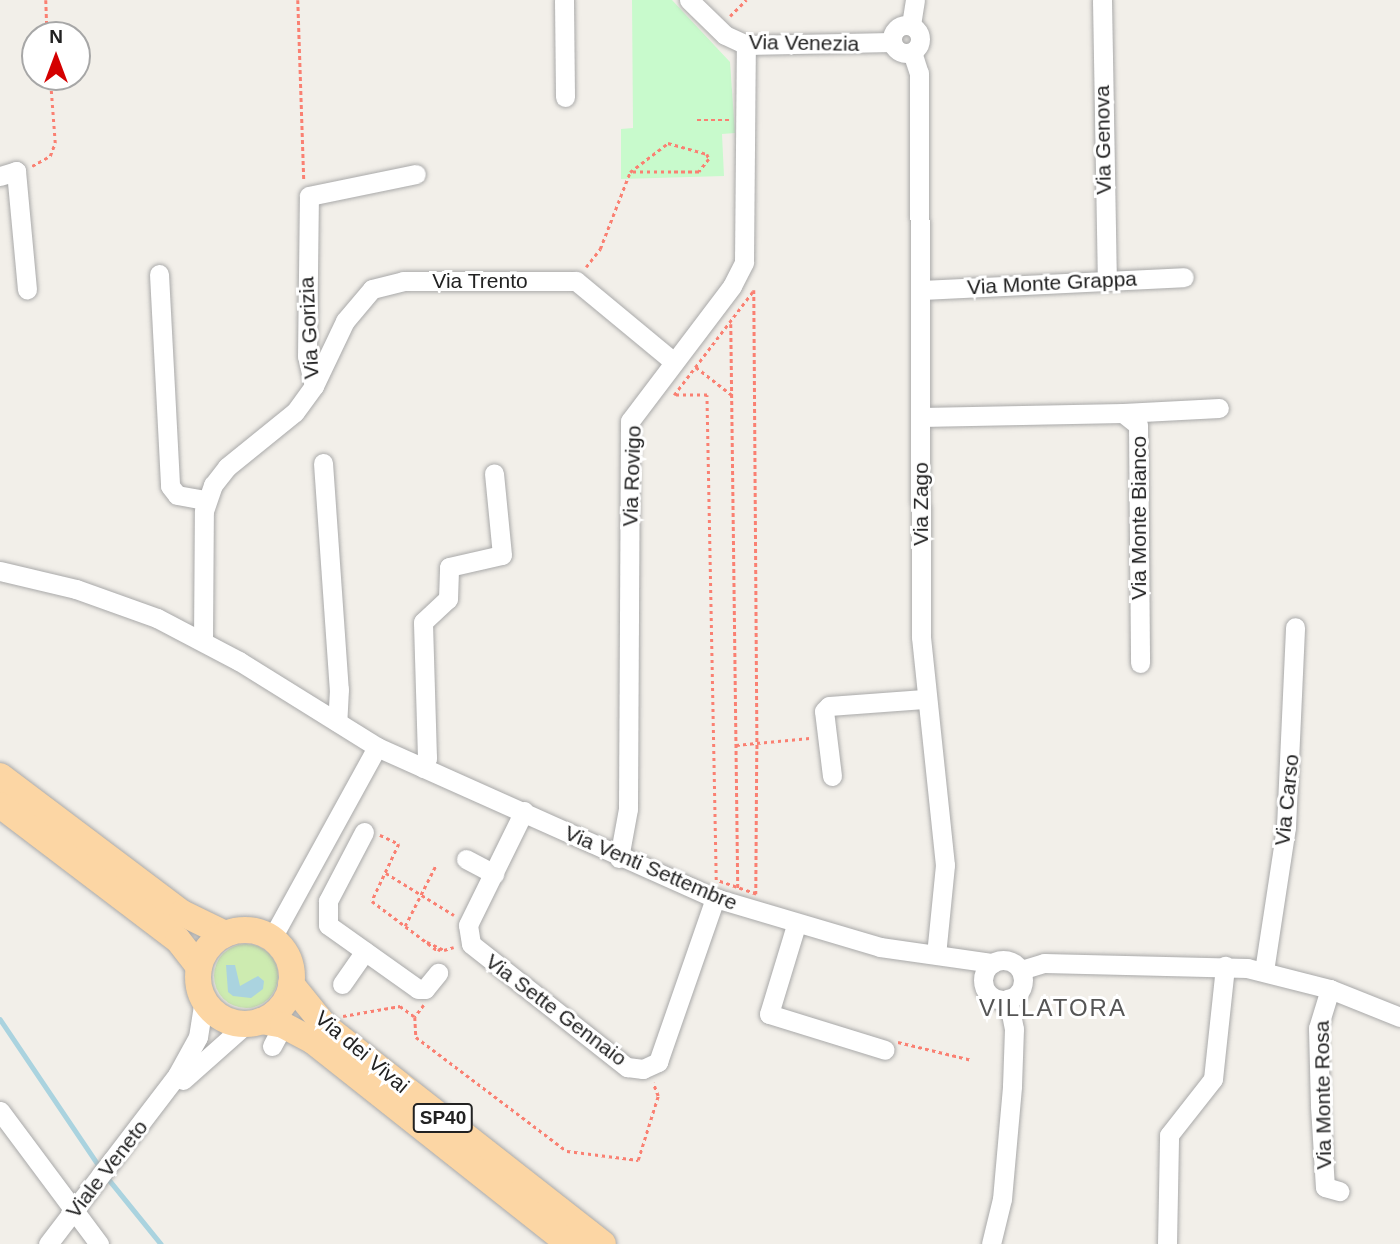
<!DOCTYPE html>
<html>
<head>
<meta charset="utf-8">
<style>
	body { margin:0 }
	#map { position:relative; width:1400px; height:1244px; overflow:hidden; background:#f2efe9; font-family:Helvetica,sans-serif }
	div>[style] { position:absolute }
	.grass>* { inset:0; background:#cdebb0 }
	.round { border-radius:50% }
	.park>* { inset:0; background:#c8facc }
	.water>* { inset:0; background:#aad3df }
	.stream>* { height:4.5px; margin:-2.25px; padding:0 2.25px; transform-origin:2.25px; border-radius:2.25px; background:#aad3df }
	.path>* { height:2.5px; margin-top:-1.25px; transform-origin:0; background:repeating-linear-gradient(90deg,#fa8072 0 3.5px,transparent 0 7px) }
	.roads { filter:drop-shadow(0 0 2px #a9a9a9) drop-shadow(0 0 2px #a9a9a9) }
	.minor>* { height:19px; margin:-9.5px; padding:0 9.5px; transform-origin:9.5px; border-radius:9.5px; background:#fff }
	.minor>.ring { margin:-9.5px; padding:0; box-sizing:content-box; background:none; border:19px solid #fff; border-radius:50% }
	.major>* { height:26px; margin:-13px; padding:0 13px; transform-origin:13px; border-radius:13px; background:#fcd6a4 }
	.major>.ring { margin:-13px; padding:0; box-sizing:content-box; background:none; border:26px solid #fcd6a4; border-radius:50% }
	span { translate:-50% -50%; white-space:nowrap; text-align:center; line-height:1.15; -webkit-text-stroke:6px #fff; paint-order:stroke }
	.shield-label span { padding:2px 5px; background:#fff; border:2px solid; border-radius:5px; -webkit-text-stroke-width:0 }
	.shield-label { font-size:19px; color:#222; font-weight:700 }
	.street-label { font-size:21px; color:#222 }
	.quarter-label { font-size:24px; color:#555; letter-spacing:2px }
	.north { position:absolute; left:21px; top:21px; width:70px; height:70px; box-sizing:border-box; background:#fff; border:2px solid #a7a7a7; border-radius:50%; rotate:0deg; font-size:19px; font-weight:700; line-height:28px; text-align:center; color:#222 }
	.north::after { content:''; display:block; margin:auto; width:24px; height:32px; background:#d40000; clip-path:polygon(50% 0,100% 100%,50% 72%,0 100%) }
</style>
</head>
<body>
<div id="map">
	<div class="grass">
		<div class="round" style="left:214px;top:944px;width:64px;height:64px"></div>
	</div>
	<div class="park">
		<div style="clip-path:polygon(632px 0,672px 0,730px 62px,735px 133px,722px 134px,724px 176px,621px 179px,621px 129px,633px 128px)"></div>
	</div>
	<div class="water">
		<div style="clip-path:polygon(226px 965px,235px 965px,240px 986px,258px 976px,264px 981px,263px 989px,251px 998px,233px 996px,228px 992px)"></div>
	</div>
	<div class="stream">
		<div style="left:0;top:1019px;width:177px;rotate:56deg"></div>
		<div style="left:106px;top:1176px;width:87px;rotate:51deg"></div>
	</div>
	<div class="path">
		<div style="left:46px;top:0;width:35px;rotate:88deg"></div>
		<div style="left:298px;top:0;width:180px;rotate:88.1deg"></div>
		<div style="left:730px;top:16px;width:23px;rotate:-45deg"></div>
		<div style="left:697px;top:120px;width:32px"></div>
		<div style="left:32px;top:166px;width:21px;rotate:-29deg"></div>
		<div style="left:50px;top:156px;width:14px;rotate:-69deg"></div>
		<div style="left:55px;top:143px;width:66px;rotate:-94.3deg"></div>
		<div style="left:586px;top:267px;width:23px;rotate:-52deg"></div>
		<div style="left:600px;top:249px;width:83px;rotate:-68.7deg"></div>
		<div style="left:630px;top:172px;width:48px;rotate:-37.3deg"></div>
		<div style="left:668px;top:143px;width:41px;rotate:15.8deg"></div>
		<div style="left:707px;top:154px;width:5px;rotate:68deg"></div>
		<div style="left:709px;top:159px;width:16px;rotate:128deg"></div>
		<div style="left:699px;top:172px;width:69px;rotate:180deg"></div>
		<div style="left:754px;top:290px;width:461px;rotate:89.6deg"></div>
		<div style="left:757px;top:751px;width:143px;rotate:90.4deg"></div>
		<div style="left:756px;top:894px;width:42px;rotate:-160.7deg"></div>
		<div style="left:716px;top:880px;width:485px;rotate:-91.1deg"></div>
		<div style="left:707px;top:395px;width:33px;rotate:180deg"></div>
		<div style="left:674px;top:395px;width:132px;rotate:-52.7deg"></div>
		<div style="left:731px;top:324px;width:564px;rotate:89.29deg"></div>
		<div style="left:696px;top:367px;width:46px;rotate:37.9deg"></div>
		<div style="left:736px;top:745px;width:74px;rotate:-5.4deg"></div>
		<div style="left:380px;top:835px;width:21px;rotate:25deg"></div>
		<div style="left:399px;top:844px;width:63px;rotate:115.3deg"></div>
		<div style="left:372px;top:901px;width:83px;rotate:37.1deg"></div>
		<div style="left:438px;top:951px;width:5px;rotate:-53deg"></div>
		<div style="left:386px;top:873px;width:80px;rotate:31.7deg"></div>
		<div style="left:405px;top:926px;width:68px;rotate:-63.1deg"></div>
		<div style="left:427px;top:942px;width:19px;rotate:25deg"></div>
		<div style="left:444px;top:950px;width:10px;rotate:-17deg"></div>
		<div style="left:424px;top:1005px;width:15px;rotate:127deg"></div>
		<div style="left:415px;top:1017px;width:20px;rotate:87deg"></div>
		<div style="left:416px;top:1037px;width:189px;rotate:37.1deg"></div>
		<div style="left:567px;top:1151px;width:72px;rotate:7.2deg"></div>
		<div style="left:638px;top:1160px;width:67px;rotate:-72.6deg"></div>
		<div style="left:658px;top:1096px;width:14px;rotate:-111deg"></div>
		<div style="left:343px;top:1016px;width:58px;rotate:-10deg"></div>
		<div style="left:400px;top:1006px;width:19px;rotate:36deg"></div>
		<div style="left:898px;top:1042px;width:76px;rotate:13.7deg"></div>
	</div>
	<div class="roads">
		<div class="minor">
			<div style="left:564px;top:0;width:97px;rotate:89.4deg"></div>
			<div style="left:689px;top:0;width:50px;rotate:44.2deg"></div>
			<div style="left:725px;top:35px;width:23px;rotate:25deg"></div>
			<div style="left:746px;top:45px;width:146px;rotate:-1.2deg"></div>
			<div style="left:1102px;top:0;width:280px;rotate:89deg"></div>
			<div class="ring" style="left:892px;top:25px;width:9px;height:9px"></div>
			<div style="left:911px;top:25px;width:25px;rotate:-81deg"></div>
			<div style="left:912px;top:52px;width:22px;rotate:72deg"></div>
			<div style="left:919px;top:73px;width:564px;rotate:89.8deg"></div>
			<div style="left:921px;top:637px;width:229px;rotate:84deg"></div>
			<div style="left:945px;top:865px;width:90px;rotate:95.7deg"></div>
			<div style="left:0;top:176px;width:17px;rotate:-17deg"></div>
			<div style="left:16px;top:171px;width:119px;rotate:84.7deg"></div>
			<div style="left:159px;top:274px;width:212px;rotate:87deg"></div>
			<div style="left:170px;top:486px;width:11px;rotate:52deg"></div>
			<div style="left:177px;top:495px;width:29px;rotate:10deg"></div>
			<div style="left:921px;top:290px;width:263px;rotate:-2.8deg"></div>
			<div style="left:314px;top:386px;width:31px;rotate:-103deg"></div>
			<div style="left:307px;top:356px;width:160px;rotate:-89.3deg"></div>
			<div style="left:309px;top:196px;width:109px;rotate:-11.6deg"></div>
			<div style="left:1123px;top:413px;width:96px;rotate:-3deg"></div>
			<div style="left:921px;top:417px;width:202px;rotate:-1.1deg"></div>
			<div style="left:1123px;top:413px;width:19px;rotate:39deg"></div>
			<div style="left:1138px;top:425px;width:238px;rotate:89.5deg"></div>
			<div style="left:323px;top:463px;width:227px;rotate:86deg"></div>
			<div style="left:339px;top:689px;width:33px;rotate:93deg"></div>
			<div style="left:0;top:571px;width:78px;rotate:13.3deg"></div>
			<div style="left:76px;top:589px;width:86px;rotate:19.7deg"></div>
			<div style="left:157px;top:618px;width:93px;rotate:27.7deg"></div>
			<div style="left:239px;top:661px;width:163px;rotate:31.9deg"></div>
			<div style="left:377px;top:747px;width:370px;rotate:24.1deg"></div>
			<div style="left:715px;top:898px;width:172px;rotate:16.5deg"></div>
			<div style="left:880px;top:947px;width:114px;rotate:8.1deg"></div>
			<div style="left:203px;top:641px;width:130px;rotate:-89.6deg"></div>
			<div style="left:204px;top:511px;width:28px;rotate:-71deg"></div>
			<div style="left:213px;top:485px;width:23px;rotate:-52deg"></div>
			<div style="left:227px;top:467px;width:87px;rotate:-39deg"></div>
			<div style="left:295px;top:412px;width:32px;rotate:-54deg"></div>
			<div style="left:314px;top:386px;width:72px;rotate:-64.5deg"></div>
			<div style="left:345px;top:321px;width:42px;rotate:-49.8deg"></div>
			<div style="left:372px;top:289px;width:32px;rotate:-14deg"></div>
			<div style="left:403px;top:281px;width:173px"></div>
			<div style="left:576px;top:281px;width:127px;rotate:39.6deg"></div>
			<div style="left:423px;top:768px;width:11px;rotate:-68deg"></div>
			<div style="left:427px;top:758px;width:136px;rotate:-91.7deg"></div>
			<div style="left:423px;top:622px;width:34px;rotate:-43deg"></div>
			<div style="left:448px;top:599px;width:32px;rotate:-88deg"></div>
			<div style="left:449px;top:567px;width:54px;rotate:-12.8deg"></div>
			<div style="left:502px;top:555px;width:82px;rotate:-95.6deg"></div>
			<div style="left:832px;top:776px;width:65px;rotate:-97deg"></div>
			<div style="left:824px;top:711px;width:7px;rotate:-45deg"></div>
			<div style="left:829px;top:706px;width:95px;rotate:-4.2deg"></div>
			<div style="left:524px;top:811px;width:127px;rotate:116.2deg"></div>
			<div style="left:468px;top:925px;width:19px;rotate:81deg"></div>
			<div style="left:471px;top:944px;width:199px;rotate:38.3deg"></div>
			<div style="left:627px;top:1067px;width:16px;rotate:7deg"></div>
			<div style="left:643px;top:1069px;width:17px;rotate:-25deg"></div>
			<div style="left:658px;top:1062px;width:174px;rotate:-70.8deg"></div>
			<div style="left:364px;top:832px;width:78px;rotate:117.6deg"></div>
			<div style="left:328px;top:901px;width:24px;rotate:90deg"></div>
			<div style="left:328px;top:925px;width:110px;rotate:35.4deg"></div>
			<div style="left:418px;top:989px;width:7px"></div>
			<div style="left:425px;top:989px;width:21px;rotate:-51deg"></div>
			<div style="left:619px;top:858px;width:50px;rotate:-79.6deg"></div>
			<div style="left:628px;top:809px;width:388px;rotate:-89.7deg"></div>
			<div style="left:630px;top:421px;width:169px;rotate:-52.9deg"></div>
			<div style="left:732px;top:286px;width:27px;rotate:-63deg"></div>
			<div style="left:744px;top:262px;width:217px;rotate:-89.5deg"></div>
			<div style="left:466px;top:859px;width:32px;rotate:28deg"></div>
			<div style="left:796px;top:925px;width:93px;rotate:106.9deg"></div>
			<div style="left:769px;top:1014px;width:121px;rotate:17.2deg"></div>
			<div style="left:272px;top:938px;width:218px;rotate:-61.2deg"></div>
			<div class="ring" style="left:983px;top:960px;width:21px;height:21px"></div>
			<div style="left:1021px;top:970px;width:24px;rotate:-17deg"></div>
			<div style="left:1044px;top:963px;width:203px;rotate:1.4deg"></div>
			<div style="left:1247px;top:968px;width:86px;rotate:14.2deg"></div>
			<div style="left:1330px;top:989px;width:75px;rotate:21.8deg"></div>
			<div style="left:1264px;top:971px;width:146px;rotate:-81.3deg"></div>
			<div style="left:1286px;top:827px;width:200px;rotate:-87.4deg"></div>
			<div style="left:342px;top:984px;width:40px;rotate:-55.1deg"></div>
			<div style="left:1330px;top:989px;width:41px;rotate:107.1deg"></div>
			<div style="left:1318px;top:1028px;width:78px;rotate:88.5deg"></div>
			<div style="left:1320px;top:1106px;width:81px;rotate:86.5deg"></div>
			<div style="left:1325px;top:1187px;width:15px;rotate:16deg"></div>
			<div style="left:272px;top:1046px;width:24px;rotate:-62deg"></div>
			<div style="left:183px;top:1080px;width:86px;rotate:-41.7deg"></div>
			<div style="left:0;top:1111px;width:166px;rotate:53.3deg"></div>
			<div style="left:48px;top:1244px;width:213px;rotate:-52.6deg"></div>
			<div style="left:177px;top:1075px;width:43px;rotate:-61.1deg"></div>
			<div style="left:198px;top:1037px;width:38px;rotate:-81deg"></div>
			<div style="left:991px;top:1244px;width:46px;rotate:-76.3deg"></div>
			<div style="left:1002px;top:1199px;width:113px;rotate:-84.9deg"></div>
			<div style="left:1012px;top:1086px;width:57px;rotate:-88deg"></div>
			<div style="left:1014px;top:1029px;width:31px;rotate:-101deg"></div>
			<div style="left:1167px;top:1244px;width:109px;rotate:-88.9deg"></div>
			<div style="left:1169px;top:1135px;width:71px;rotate:-51.8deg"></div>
			<div style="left:1213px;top:1079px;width:114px;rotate:-83.9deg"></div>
		</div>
		<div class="major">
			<div style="left:0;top:776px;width:228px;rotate:37deg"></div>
			<div style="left:182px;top:913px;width:48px;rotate:26deg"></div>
			<div style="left:0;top:805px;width:223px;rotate:37.2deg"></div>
			<div style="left:178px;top:940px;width:34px;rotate:52deg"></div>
			<div class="ring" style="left:198px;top:930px;width:68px;height:68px"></div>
			<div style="left:291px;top:984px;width:54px;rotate:51deg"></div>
			<div style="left:325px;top:1026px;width:353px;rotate:38.1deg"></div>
			<div style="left:261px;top:1021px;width:22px;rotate:10deg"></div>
			<div style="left:283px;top:1025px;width:34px;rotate:28deg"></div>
			<div style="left:313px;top:1041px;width:327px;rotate:38.4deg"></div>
		</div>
	</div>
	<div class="shield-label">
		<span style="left:443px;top:1118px">SP40</span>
	</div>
	<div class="street-label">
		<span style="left:804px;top:43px;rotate:1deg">Via Venezia</span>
		<span style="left:1103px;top:140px;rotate:-91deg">Via Genova</span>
		<span style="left:480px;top:281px">Via Trento</span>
		<span style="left:1052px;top:283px;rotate:-3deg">Via Monte Grappa</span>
		<span style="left:309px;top:328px;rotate:-93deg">Via Gorizia</span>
		<span style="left:632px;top:476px;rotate:-88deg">Via Rovigo</span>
		<span style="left:921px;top:504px;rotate:-90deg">Via Zago</span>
		<span style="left:1139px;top:518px;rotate:-90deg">Via Monte Bianco</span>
		<span style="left:1287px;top:800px;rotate:-84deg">Via Carso</span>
		<span style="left:651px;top:868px;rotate:23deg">Via Venti Settembre</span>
		<span style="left:556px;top:1010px;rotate:37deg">Via Sette Gennaio</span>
		<span style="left:362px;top:1052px;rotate:40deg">Via dei Vivai</span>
		<span style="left:1323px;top:1095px;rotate:-91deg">Via Monte Rosa</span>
		<span style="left:107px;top:1169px;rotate:-52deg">Viale Veneto</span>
	</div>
	<div class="quarter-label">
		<span style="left:1053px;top:1008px">VILLATORA</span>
	</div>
	<div class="north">N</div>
</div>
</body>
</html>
